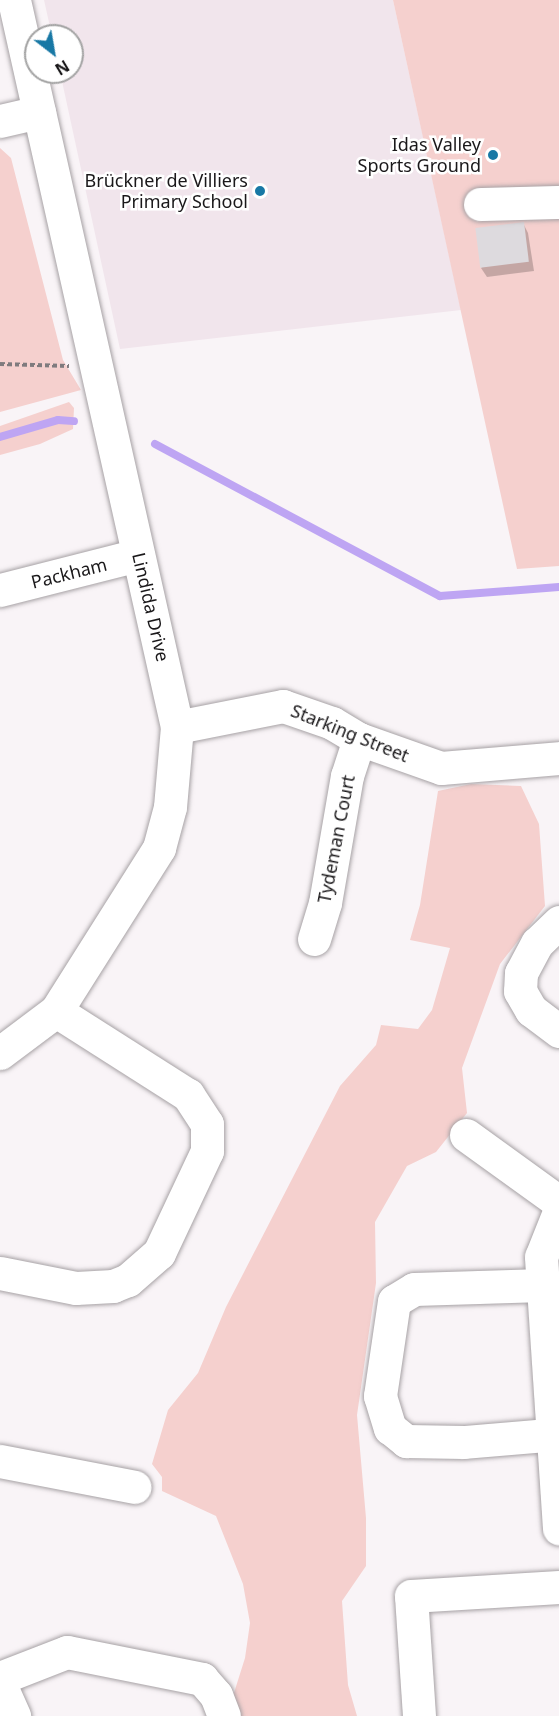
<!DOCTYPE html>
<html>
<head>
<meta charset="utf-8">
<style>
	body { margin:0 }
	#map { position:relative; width:559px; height:1716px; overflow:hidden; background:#f9f4f7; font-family:"Noto Sans",sans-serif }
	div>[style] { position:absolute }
	.built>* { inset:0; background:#f1e5ec }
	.green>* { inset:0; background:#f5d0ce }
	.shadow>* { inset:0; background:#0003 }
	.stream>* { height:8px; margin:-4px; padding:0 4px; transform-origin:4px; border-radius:4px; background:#bea5f3 }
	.building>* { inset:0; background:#dddade; transform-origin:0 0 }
	.path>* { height:4px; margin-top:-2px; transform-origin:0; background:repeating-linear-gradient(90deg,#7f7b7e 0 4.5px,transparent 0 7.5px) }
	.roads { filter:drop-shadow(0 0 2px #a7a2a5) drop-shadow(0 0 2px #a7a2a5) }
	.minor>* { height:33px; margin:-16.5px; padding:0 16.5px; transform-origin:16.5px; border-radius:16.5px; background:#fff }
	.dots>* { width:16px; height:16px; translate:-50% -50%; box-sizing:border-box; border:3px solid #fff; border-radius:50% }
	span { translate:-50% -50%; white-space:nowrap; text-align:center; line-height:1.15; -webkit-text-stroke:5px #fff; paint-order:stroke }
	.poi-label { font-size:18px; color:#1a181a }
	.right { translate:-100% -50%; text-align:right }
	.street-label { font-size:18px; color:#1a181a }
	.north { position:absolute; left:24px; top:24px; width:60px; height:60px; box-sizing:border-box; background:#fff; border:2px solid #a3a3a3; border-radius:50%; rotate:149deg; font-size:16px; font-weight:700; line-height:24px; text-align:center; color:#1a181a }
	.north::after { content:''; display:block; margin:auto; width:21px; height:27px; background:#1878a5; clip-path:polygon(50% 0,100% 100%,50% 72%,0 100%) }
</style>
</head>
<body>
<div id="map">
	<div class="built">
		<div style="clip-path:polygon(44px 0,393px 0,461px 310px,120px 349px,60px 72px,72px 72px,72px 36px,52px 36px)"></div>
	</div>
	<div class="green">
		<div style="clip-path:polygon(393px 0,559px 0,559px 566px,517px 569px)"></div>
		<div style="clip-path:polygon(0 148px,11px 158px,63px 360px,81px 390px,0 412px)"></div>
		<div style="clip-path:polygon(69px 402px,74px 408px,73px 429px,40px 444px,0 455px,0 426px)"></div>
		<div style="clip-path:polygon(471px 784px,521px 786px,539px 824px,545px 906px,500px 964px,462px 1068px,467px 1113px,436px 1152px,407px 1166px,375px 1222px,376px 1283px,357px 1415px,366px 1518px,366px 1566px,342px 1601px,348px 1685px,357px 1716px,240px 1716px,233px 1696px,245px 1658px,250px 1623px,243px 1584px,216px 1516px,162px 1491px,162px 1477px,152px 1464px,168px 1410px,198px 1373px,226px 1307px,340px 1086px,376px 1045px,381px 1025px,418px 1029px,432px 1010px,450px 948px,410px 940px,420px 905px,438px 791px)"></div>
	</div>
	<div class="shadow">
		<div style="clip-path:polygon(523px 223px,528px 233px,534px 271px,487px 277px,481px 268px)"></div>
	</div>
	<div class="stream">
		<div style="left:0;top:437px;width:60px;rotate:-16.3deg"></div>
		<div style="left:58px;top:420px;width:16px;rotate:4deg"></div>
		<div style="left:155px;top:444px;width:323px;rotate:28.1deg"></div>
		<div style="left:440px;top:596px;width:119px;rotate:-4.3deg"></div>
	</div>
	<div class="building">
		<div style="left:524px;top:222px;width:40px;height:49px;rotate:83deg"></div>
	</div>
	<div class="path">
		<div style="left:0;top:364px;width:69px;rotate:1.7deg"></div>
	</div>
	<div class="roads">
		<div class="minor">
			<div style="left:0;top:121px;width:40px;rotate:-13deg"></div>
			<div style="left:480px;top:204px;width:79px;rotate:-1.5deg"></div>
			<div style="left:0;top:590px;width:142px;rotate:-14.2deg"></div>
			<div style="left:177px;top:727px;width:108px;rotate:-11.2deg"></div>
			<div style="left:283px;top:706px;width:52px;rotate:19.1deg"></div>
			<div style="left:332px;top:723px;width:31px;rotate:31deg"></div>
			<div style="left:359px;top:739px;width:87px;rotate:19.5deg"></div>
			<div style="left:441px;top:768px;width:118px;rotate:-4.8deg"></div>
			<div style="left:559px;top:922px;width:30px;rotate:136deg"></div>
			<div style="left:537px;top:943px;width:34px;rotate:118deg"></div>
			<div style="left:521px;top:973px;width:18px;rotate:93deg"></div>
			<div style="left:520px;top:991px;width:22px;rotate:60deg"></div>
			<div style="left:531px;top:1010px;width:35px;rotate:37deg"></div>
			<div style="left:314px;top:939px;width:38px;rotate:-73deg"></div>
			<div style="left:325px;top:903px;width:129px;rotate:-80.2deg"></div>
			<div style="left:347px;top:776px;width:39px;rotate:-72deg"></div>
			<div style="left:0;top:1053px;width:70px;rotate:-36.9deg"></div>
			<div style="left:56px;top:1011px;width:193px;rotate:-57.7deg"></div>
			<div style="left:159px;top:848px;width:42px;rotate:-75deg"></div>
			<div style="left:170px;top:807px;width:80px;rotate:-85deg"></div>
			<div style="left:177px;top:727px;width:745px;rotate:-102.64deg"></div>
			<div style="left:466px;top:1135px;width:115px;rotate:35.8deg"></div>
			<div style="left:559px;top:1212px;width:48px;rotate:111.8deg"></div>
			<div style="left:541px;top:1257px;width:272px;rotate:86.2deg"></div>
			<div style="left:0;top:1273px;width:77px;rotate:11.2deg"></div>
			<div style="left:76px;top:1288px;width:37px;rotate:-3deg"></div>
			<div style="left:113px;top:1286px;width:16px;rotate:-22deg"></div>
			<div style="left:128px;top:1280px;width:41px;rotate:-41.1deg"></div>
			<div style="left:159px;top:1253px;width:113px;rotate:-64.8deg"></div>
			<div style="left:207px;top:1151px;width:27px;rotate:-90deg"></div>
			<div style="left:207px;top:1124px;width:35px;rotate:-123deg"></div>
			<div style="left:188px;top:1095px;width:156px;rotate:-147.5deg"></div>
			<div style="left:543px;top:1285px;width:129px;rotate:178.2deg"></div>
			<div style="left:414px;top:1289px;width:23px;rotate:149deg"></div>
			<div style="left:394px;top:1301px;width:96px;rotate:98.4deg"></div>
			<div style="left:380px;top:1396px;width:34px;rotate:73deg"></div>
			<div style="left:390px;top:1428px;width:21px;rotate:39deg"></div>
			<div style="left:406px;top:1441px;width:58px;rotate:1deg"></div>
			<div style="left:464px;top:1442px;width:95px;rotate:-4.8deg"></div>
			<div style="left:0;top:1461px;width:137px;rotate:10.9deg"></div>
			<div style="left:0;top:1678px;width:72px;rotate:-21.2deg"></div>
			<div style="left:67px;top:1652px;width:138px;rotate:11.3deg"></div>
			<div style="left:202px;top:1679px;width:21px;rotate:49deg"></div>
			<div style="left:216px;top:1695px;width:22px;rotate:69deg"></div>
			<div style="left:0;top:1684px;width:35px;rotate:66deg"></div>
			<div style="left:419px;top:1716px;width:120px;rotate:-93.8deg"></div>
			<div style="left:411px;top:1596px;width:148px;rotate:-3.5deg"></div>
		</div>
	</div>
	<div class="dots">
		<div style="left:493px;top:155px;background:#1878a5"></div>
		<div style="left:260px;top:191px;background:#1878a5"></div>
	</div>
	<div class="poi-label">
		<span class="right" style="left:481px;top:155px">Idas Valley<br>Sports Ground</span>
		<span class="right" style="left:248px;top:191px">Brückner de Villiers<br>Primary School</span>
	</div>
	<div class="street-label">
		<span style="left:69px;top:573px;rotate:-14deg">Packham</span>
		<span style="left:151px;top:607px;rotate:77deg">Lindida Drive</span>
		<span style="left:350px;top:733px;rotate:22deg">Starking Street</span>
		<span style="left:336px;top:839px;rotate:-79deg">Tydeman Court</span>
	</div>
	<div class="north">N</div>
</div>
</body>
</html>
